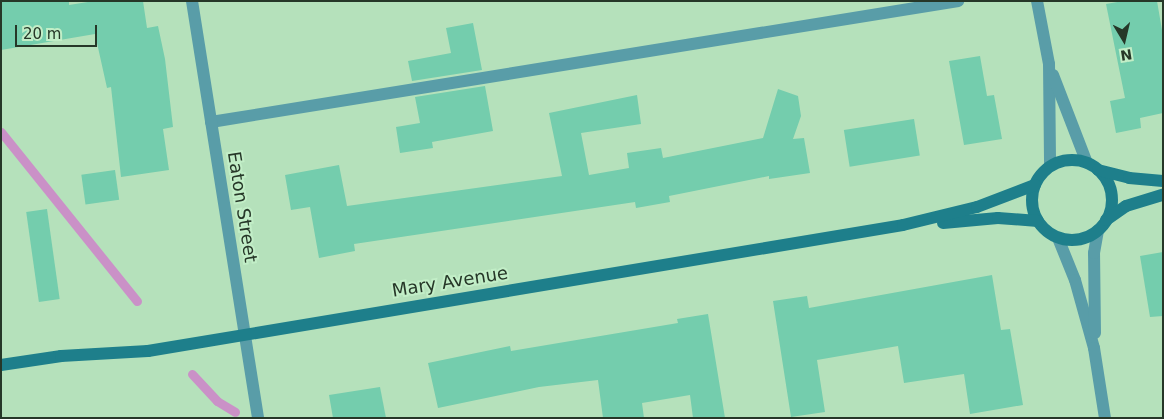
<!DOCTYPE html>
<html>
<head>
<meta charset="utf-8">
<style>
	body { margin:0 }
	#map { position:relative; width:1164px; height:419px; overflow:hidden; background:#b5e1bb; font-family:"DejaVu Sans",sans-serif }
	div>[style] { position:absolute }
	.stream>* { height:9px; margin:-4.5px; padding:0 4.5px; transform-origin:4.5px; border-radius:4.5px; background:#ca91c7 }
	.building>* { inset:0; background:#74cdad; transform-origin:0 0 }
	.lane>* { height:12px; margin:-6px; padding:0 6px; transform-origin:6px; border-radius:6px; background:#599da8 }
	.street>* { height:12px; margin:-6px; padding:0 6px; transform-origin:6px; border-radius:6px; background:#599da8 }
	.secondary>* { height:12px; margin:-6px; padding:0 6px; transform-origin:6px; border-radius:6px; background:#1e7f8b }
	.secondary>.ring { margin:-6px; padding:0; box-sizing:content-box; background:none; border:12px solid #1e7f8b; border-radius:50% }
	span { translate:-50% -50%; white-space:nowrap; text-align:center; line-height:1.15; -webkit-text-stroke:4px #c2eec7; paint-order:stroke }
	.street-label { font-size:18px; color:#263728 }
	.frame { position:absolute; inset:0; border:2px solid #263728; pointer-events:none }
	.north { position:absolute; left:1099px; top:15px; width:50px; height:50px; -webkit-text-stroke:4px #c2eec7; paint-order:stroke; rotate:171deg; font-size:14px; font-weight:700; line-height:20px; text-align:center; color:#263728 }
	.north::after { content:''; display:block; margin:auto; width:18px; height:22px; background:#263728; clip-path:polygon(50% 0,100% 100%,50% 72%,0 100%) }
	.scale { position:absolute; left:15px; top:25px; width:82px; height:22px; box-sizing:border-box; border:2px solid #263728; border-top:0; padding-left:6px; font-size:15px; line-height:18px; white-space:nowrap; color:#263728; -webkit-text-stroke:4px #c2eec7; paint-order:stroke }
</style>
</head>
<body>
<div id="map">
	<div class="stream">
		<div style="left:1px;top:132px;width:217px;rotate:51.2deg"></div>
		<div style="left:192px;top:374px;width:37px;rotate:47deg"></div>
		<div style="left:217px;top:401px;width:21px;rotate:31deg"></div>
	</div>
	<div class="building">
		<div style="clip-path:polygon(1px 1px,69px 1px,69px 5px,94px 1px,143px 1px,147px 28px,158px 26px,165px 59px,173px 127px,163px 129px,169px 170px,121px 177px,111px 87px,107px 88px,95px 34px,1px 50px)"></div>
		<div style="clip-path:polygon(1123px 1px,1157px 1px,1163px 36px,1163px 113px,1140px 118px,1141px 128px,1116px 133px,1110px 101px,1125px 98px,1106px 4px)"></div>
		<div style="clip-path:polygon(473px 23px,482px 70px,412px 81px,408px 61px,451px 53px,446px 28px)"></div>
		<div style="clip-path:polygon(980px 56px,987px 96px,994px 95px,1002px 139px,964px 145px,949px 61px)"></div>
		<div style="clip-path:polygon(485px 86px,493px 131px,432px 142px,433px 148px,400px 153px,396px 127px,420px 123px,415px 97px)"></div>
		<div style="clip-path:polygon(778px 89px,798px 96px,801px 116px,793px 139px,804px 138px,810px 173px,769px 179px,769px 176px,669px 196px,670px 202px,636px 208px,635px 202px,354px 244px,355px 251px,319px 258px,310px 207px,291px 210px,285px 175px,339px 165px,347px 206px,562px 176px,549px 113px,637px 95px,641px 124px,581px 133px,589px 175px,629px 168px,627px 153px,661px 148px,663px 158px,763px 138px)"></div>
		<div style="left:914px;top:119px;width:37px;height:71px;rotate:81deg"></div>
		<div style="left:115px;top:170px;width:30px;height:34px;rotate:82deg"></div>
		<div style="left:47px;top:209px;width:91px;height:21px;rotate:82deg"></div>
		<div style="clip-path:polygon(1163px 252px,1163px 316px,1150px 317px,1140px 256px)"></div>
		<div style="clip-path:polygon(992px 275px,1001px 330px,1010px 329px,1023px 405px,970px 414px,964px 374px,904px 383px,898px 346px,817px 360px,825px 412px,791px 417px,773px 301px,807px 296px,809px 308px)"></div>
		<div style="clip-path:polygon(708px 314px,725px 418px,693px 418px,690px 395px,642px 403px,644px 418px,603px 418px,598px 380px,539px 387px,438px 408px,428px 363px,510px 346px,511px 351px,678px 323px,677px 319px)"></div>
		<div style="clip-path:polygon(380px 387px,386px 418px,333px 418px,329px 395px)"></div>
	</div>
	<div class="lane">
		<div style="left:211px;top:122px;width:757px;rotate:-9.2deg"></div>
	</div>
	<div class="street">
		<div style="left:192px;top:1px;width:422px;rotate:81deg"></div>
		<div style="left:1037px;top:1px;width:64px;rotate:79.2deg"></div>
		<div style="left:1049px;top:64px;width:102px;rotate:89.4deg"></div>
		<div style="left:1053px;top:75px;width:94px;rotate:68.9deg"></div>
		<div style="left:1058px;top:238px;width:45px;rotate:68deg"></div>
		<div style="left:1075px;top:280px;width:71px;rotate:74.4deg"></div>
		<div style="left:1094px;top:348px;width:71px;rotate:81.1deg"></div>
		<div style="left:1095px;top:333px;width:80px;rotate:-90.7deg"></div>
		<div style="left:1094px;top:253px;width:23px;rotate:-80deg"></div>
	</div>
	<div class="secondary">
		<div class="ring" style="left:1032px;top:160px;width:68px;height:68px"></div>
		<div style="left:1098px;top:170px;width:32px;rotate:14deg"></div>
		<div style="left:1129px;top:178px;width:34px;rotate:5deg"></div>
		<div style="left:1106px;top:220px;width:24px;rotate:-35deg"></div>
		<div style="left:1126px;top:206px;width:39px;rotate:-17deg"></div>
		<div style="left:943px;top:223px;width:55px;rotate:-5.2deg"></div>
		<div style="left:998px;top:218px;width:40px;rotate:4.3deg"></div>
		<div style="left:1px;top:365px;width:61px;rotate:-8.5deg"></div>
		<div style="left:61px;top:356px;width:87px;rotate:-3.3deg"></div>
		<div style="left:148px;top:351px;width:765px;rotate:-9.47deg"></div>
		<div style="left:903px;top:225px;width:76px;rotate:-13.7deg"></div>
		<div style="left:977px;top:207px;width:62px;rotate:-20.8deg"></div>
	</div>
	<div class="street-label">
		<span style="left:242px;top:207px;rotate:81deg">Eaton Street</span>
		<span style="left:450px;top:282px;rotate:-9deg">Mary Avenue</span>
	</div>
	<div class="frame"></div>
	<div class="north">N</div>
	<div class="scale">20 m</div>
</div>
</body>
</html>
